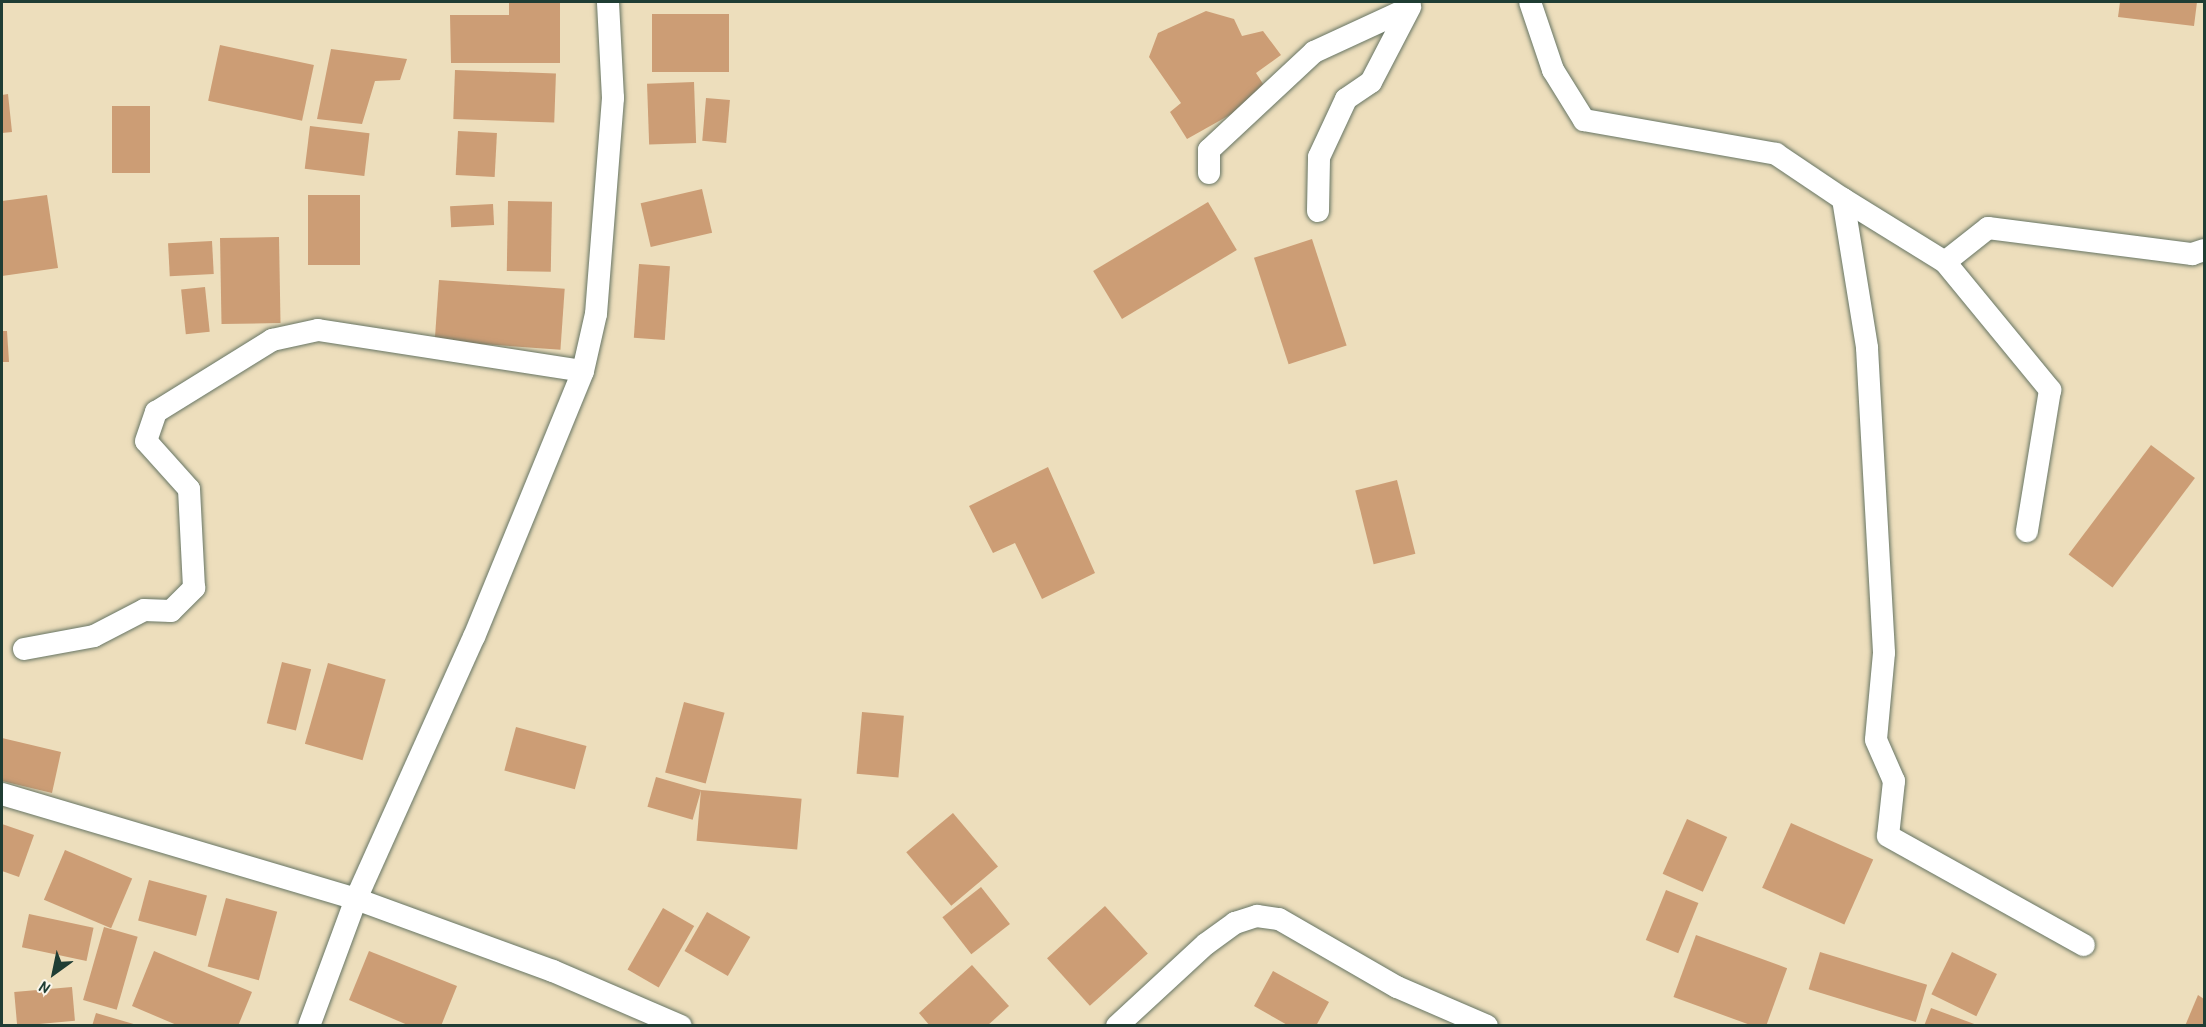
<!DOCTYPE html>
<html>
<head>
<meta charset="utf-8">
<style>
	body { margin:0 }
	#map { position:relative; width:2206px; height:1027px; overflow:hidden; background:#eddebc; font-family:"Patrick Hand",sans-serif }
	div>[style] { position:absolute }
	.building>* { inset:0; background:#cc9d75; transform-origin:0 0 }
	.roads { filter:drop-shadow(0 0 2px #677564) drop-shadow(0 0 2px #677564) }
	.minor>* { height:22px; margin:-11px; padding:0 11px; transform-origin:11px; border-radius:11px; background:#fff }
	span { translate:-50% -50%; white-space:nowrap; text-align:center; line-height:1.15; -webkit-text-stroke:5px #fbf7ec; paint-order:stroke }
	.frame { position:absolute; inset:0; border:3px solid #1f3d34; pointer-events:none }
	.north { position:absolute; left:24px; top:943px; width:60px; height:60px; -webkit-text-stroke:4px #fbf7ec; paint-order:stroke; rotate:213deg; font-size:16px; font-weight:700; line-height:24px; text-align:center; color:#1f3d34 }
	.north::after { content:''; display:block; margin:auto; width:21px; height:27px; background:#1f3d34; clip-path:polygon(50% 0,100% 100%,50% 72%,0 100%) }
</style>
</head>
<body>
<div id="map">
	<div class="building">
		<div style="clip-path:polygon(509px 2px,560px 2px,560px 63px,451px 63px,450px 15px,509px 15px)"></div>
		<div style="clip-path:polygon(2120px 2px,2197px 2px,2194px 26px,2118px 17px)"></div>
		<div style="clip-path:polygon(1206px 11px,1234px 19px,1242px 36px,1263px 31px,1281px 55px,1256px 73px,1269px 93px,1187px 139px,1170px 112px,1181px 103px,1149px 57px,1158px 33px)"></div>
		<div style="left:652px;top:14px;width:77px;height:58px"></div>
		<div style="left:220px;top:45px;width:96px;height:57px;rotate:12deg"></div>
		<div style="clip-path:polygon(331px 49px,407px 59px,400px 80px,375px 81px,362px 124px,317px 119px)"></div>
		<div style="left:455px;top:70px;width:101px;height:49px;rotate:2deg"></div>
		<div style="left:694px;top:82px;width:61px;height:47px;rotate:88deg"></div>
		<div style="clip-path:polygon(8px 94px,12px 132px,2px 133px,2px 95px)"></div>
		<div style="left:706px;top:98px;width:24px;height:43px;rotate:5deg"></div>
		<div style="left:112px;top:106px;width:38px;height:67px"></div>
		<div style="left:310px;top:126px;width:60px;height:43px;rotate:7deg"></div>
		<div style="left:458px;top:131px;width:39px;height:44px;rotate:3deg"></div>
		<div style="left:702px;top:189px;width:45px;height:63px;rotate:77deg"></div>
		<div style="clip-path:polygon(47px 195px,58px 268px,2px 276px,2px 201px)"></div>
		<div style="left:360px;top:195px;width:70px;height:52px;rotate:90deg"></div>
		<div style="left:508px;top:201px;width:44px;height:70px;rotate:1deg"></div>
		<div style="left:1208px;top:202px;width:56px;height:134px;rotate:59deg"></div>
		<div style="left:493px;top:204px;width:21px;height:43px;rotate:87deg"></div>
		<div style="left:279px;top:237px;width:86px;height:59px;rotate:89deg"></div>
		<div style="left:1312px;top:239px;width:112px;height:61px;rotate:72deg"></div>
		<div style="left:212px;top:241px;width:33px;height:44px;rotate:87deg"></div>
		<div style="left:639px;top:264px;width:31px;height:74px;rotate:4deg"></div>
		<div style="left:439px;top:280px;width:126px;height:61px;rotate:4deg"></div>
		<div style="left:205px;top:287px;width:45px;height:24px;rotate:84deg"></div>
		<div style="clip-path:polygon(2px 331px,7px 331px,9px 362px,2px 362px)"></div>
		<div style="left:2151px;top:445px;width:55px;height:137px;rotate:37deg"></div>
		<div style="clip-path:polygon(1048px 467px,1095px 573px,1042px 599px,1015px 543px,993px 553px,969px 506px)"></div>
		<div style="left:1397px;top:480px;width:76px;height:43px;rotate:76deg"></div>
		<div style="left:282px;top:662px;width:30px;height:63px;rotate:14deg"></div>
		<div style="left:328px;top:663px;width:60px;height:84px;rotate:16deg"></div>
		<div style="left:684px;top:702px;width:42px;height:73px;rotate:15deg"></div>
		<div style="left:862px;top:712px;width:42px;height:62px;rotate:5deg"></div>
		<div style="left:516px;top:727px;width:73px;height:45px;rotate:15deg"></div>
		<div style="clip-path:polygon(2px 738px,61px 752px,52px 793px,2px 781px)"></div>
		<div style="left:656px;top:777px;width:47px;height:31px;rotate:16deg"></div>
		<div style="left:701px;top:790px;width:101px;height:51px;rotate:5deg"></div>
		<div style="left:953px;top:813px;width:70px;height:61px;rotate:50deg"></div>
		<div style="left:1687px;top:819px;width:44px;height:60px;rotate:24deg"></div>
		<div style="left:1791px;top:823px;width:90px;height:71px;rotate:24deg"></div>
		<div style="clip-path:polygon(2px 824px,34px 835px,19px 877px,2px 871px)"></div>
		<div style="left:65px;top:850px;width:73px;height:54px;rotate:23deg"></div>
		<div style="left:149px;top:880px;width:60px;height:42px;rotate:15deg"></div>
		<div style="left:981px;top:887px;width:47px;height:49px;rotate:52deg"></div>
		<div style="left:1666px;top:890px;width:35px;height:54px;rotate:22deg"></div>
		<div style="left:226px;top:898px;width:53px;height:71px;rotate:15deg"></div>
		<div style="left:1105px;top:906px;width:64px;height:78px;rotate:48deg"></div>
		<div style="left:663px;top:908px;width:36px;height:71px;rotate:30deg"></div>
		<div style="left:707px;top:912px;width:50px;height:45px;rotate:30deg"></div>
		<div style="left:29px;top:914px;width:66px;height:34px;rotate:12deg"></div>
		<div style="left:104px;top:927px;width:35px;height:76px;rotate:16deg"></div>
		<div style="left:1696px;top:935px;width:97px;height:66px;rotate:20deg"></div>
		<div style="clip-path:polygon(154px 951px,252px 992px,238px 1026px,179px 1026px,132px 1006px)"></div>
		<div style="clip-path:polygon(369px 951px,457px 986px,441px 1026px,410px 1026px,349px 1000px)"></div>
		<div style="left:1820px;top:952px;width:112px;height:39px;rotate:17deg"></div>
		<div style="left:1952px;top:952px;width:50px;height:47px;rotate:26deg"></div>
		<div style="clip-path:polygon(972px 965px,1009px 1006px,987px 1026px,930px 1026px,919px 1013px)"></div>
		<div style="clip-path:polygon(1273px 971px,1329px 1002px,1316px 1026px,1289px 1026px,1254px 1006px)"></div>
		<div style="left:72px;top:987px;width:34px;height:58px;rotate:85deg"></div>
		<div style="clip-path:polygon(2198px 995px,2204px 999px,2204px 1026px,2185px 1026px)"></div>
		<div style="clip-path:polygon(1931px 1008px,1977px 1025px,1977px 1026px,1924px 1026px)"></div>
		<div style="clip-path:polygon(96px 1013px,137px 1025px,137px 1026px,92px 1026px)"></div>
	</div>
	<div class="roads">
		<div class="minor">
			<div style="left:1530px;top:2px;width:72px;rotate:71.3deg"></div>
			<div style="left:1553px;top:70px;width:59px;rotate:58.2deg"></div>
			<div style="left:1584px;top:120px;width:195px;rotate:10deg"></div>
			<div style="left:1776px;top:154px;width:81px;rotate:33.9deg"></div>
			<div style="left:1843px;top:199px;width:151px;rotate:80.8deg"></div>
			<div style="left:1867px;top:348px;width:305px;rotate:86.8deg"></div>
			<div style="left:1884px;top:653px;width:87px;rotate:95.3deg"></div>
			<div style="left:1876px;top:740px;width:45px;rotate:66.3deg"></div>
			<div style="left:1894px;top:781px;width:55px;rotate:96.2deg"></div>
			<div style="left:1888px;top:836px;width:224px;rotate:29.1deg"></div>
			<div style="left:1209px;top:173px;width:23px;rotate:-90deg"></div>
			<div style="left:1209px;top:150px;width:144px;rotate:-43deg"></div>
			<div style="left:1314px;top:52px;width:102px;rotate:-24.8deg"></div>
			<div style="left:1843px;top:199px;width:120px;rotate:31.7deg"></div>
			<div style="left:1945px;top:262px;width:166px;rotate:50.6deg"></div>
			<div style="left:2050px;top:390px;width:143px;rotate:99.3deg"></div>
			<div style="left:1318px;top:211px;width:54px;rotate:-88.9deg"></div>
			<div style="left:1319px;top:157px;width:64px;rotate:-65deg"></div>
			<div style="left:1346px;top:99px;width:30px;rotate:-34deg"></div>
			<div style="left:1371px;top:82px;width:85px;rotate:-62.5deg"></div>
			<div style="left:1945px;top:262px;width:55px;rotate:-38.3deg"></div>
			<div style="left:1988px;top:228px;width:206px;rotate:7.3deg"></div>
			<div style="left:2192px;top:254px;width:13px;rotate:-18deg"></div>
			<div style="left:24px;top:649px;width:71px;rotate:-10.5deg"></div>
			<div style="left:94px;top:636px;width:56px;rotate:-27.5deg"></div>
			<div style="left:144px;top:610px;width:27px;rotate:2deg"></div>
			<div style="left:171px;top:611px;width:33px;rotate:-45deg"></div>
			<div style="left:194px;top:588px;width:99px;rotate:-92.9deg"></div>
			<div style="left:189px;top:489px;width:64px;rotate:-131.9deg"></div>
			<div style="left:146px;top:441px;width:31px;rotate:-71deg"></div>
			<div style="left:156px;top:412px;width:137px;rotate:-31.8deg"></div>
			<div style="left:272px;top:340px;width:47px;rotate:-12.3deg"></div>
			<div style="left:318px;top:330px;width:268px;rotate:8.8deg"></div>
			<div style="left:2px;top:794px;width:369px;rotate:16.5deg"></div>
			<div style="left:356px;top:899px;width:210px;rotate:20.1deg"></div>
			<div style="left:553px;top:971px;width:139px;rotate:23.3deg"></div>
			<div style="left:309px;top:1026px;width:135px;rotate:-69.7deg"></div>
			<div style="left:356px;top:899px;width:287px;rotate:-65.8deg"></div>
			<div style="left:474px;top:637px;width:287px;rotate:-67.7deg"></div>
			<div style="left:583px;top:371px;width:58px;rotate:-77.2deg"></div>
			<div style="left:596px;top:314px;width:217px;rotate:-85.5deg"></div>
			<div style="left:613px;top:98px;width:96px;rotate:-93deg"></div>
			<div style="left:1117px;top:1026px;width:121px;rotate:-42.7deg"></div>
			<div style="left:1206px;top:944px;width:36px;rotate:-36deg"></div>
			<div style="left:1235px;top:923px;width:23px;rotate:-18deg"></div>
			<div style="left:1257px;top:916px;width:22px;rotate:8deg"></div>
			<div style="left:1279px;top:919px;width:136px;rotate:30deg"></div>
			<div style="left:1397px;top:987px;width:98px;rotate:23.4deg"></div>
		</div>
	</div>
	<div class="frame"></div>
	<div class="north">N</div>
</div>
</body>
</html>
